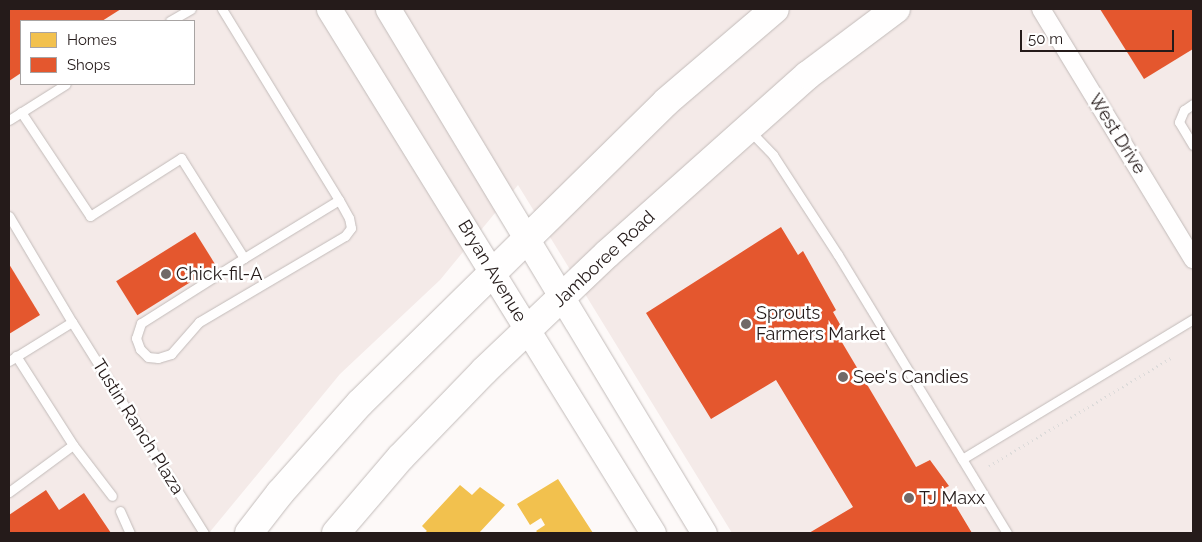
<!DOCTYPE html>
<html>
<head>
<meta charset="utf-8">
<style>
	body { margin:0 }
	#map { position:relative; width:1202px; height:542px; overflow:hidden; background:#fdf9f8; font-family:Raleway,sans-serif }
	div>[style] { position:absolute }
	.built>* { inset:0; background:#f4eae8 }
	.homes>* { inset:0; background:#f2c14e }
	.shops>* { inset:0; background:#e4572e; transform-origin:0 0 }
	.path>* { height:3px; margin-top:-1.5px; transform-origin:0; background:repeating-linear-gradient(90deg,#dddbda 0 1px,transparent 0 5px) }
	.roads { filter:drop-shadow(0 0 1px #c2bbb9) drop-shadow(0 0 1px #c2bbb9) }
	.lane>* { height:9px; margin:-4.5px; padding:0 4.5px; transform-origin:4.5px; border-radius:4.5px; background:#fffefe }
	.street>* { height:18px; margin:-9px; padding:0 9px; transform-origin:9px; border-radius:9px; background:#fffefe }
	.secondary>* { height:25px; margin:-12.5px; padding:0 12.5px; transform-origin:12.5px; border-radius:12.5px; background:#fffefe }
	.primary>* { height:28px; margin:-14px; padding:0 14px; transform-origin:14px; border-radius:14px; background:#fffefe }
	.dots>* { width:14px; height:14px; translate:-50% -50%; box-sizing:border-box; border:2px solid #fff; border-radius:50% }
	span { translate:-50% -50%; white-space:nowrap; text-align:center; line-height:1.15; -webkit-text-stroke:5px #fff; paint-order:stroke }
	.street-label { font-size:18px; color:#251b1a }
	.poi-label { font-size:18px; color:#251b1a }
	.left { translate:0 -50%; text-align:left }
	.frame { position:absolute; inset:0; border:10px solid #251b1a; pointer-events:none }
	.legend { position:absolute; left:20px; top:20px; width:175px; height:65px; box-sizing:border-box; background:#fff; border:1px solid #a8a4a3; margin:0; padding:6px 9px; list-style:none; font-size:15px; color:#251b1a }
	.legend li { display:flex; align-items:center; gap:10px; height:25px }
	.legend b { width:25px; border:1px solid #a8a4a3 }
	.scale { position:absolute; left:1020px; top:30px; width:154px; height:22px; box-sizing:border-box; border:2px solid #251b1a; border-top:0; padding-left:6px; font-size:15px; line-height:18px; white-space:nowrap; color:#251b1a; -webkit-text-stroke:4px #fff; paint-order:stroke }
</style>
</head>
<body>
<div id="map">
	<div class="built">
		<div style="clip-path:polygon(evenodd,9px 9px,1193px 9px,1193px 533px,732px 533px,518px 185px,440px 280px,340px 374px,209px 533px,9px 533px,9px 9px,21px 21px,194px 21px,194px 84px,21px 84px,21px 21px)"></div>
	</div>
	<div class="homes">
		<div style="clip-path:polygon(558px 479px,593px 533px,538px 533px,536px 531px,545px 525px,541px 518px,530px 525px,517px 504px)"></div>
		<div style="clip-path:polygon(460px 485px,472px 495px,480px 487px,505px 505px,479px 533px,424px 533px,427px 531px,422px 526px)"></div>
	</div>
	<div class="shops">
		<div style="clip-path:polygon(9px 9px,121px 9px,102px 21px,21px 21px,21px 73px,9px 81px)"></div>
		<div style="clip-path:polygon(1100px 9px,1193px 9px,1193px 49px,1144px 79px)"></div>
		<div style="clip-path:polygon(781px 227px,798px 255px,803px 251px,836px 310px,833px 312px,846px 335px,840px 339px,916px 467px,930px 460px,949px 486px,945px 488px,972px 533px,809px 533px,853px 507px,776px 380px,711px 419px,646px 313px)"></div>
		<div style="left:195px;top:232px;width:40px;height:93px;rotate:58deg"></div>
		<div style="clip-path:polygon(9px 264px,40px 315px,9px 334px)"></div>
		<div style="clip-path:polygon(46px 490px,59px 510px,84px 493px,111px 533px,9px 533px,9px 515px)"></div>
	</div>
	<div class="path">
		<div style="left:989px;top:466px;width:212px;rotate:-30.7deg"></div>
	</div>
	<div class="roads">
		<div class="lane">
			<div style="left:170px;top:21px;width:24px;rotate:-30deg"></div>
			<div style="left:1193px;top:104px;width:11px;rotate:146deg"></div>
			<div style="left:1184px;top:110px;width:13px;rotate:113deg"></div>
			<div style="left:1179px;top:122px;width:27px;rotate:59deg"></div>
			<div style="left:21px;top:112px;width:125px;rotate:56.4deg"></div>
			<div style="left:90px;top:216px;width:108px;rotate:-32.5deg"></div>
			<div style="left:181px;top:158px;width:118px;rotate:57.8deg"></div>
			<div style="left:244px;top:258px;width:111px;rotate:-31.4deg"></div>
			<div style="left:339px;top:200px;width:224px;rotate:-121.5deg"></div>
			<div style="left:9px;top:120px;width:67px;rotate:-32.3deg"></div>
			<div style="left:749px;top:130px;width:35px;rotate:46deg"></div>
			<div style="left:773px;top:155px;width:119px;rotate:57deg"></div>
			<div style="left:838px;top:255px;width:325px;rotate:58.7deg"></div>
			<div style="left:9px;top:216px;width:123px;rotate:59.3deg"></div>
			<div style="left:244px;top:258px;width:122px;rotate:147.7deg"></div>
			<div style="left:141px;top:323px;width:16px;rotate:108deg"></div>
			<div style="left:136px;top:338px;width:12px;rotate:70deg"></div>
			<div style="left:140px;top:349px;width:11px;rotate:45deg"></div>
			<div style="left:148px;top:357px;width:10px;rotate:6deg"></div>
			<div style="left:158px;top:358px;width:14px;rotate:-17deg"></div>
			<div style="left:171px;top:354px;width:43px;rotate:-48.8deg"></div>
			<div style="left:199px;top:322px;width:169px;rotate:-30.5deg"></div>
			<div style="left:345px;top:236px;width:10px;rotate:-53deg"></div>
			<div style="left:351px;top:228px;width:10px;rotate:-101deg"></div>
			<div style="left:349px;top:218px;width:21px;rotate:-119deg"></div>
			<div style="left:9px;top:361px;width:74px;rotate:-31.8deg"></div>
			<div style="left:72px;top:322px;width:249px;rotate:58deg"></div>
			<div style="left:73px;top:445px;width:64px;rotate:52.6deg"></div>
			<div style="left:962px;top:459px;width:270px;rotate:-31.2deg"></div>
			<div style="left:9px;top:492px;width:79px;rotate:-36.3deg"></div>
			<div style="left:73px;top:445px;width:106px;rotate:-122.6deg"></div>
			<div style="left:120px;top:511px;width:24px;rotate:66deg"></div>
		</div>
		<div class="street">
			<div style="left:1041px;top:9px;width:293px;rotate:58.7deg"></div>
		</div>
		<div class="secondary">
			<div style="left:329px;top:9px;width:616px;rotate:58.27deg"></div>
			<div style="left:388px;top:9px;width:612px;rotate:58.91deg"></div>
		</div>
		<div class="primary">
			<div style="left:249px;top:533px;width:51px;rotate:-52.2deg"></div>
			<div style="left:280px;top:493px;width:120px;rotate:-48.4deg"></div>
			<div style="left:360px;top:403px;width:429px;rotate:-44.5deg"></div>
			<div style="left:666px;top:102px;width:143px;rotate:-40.5deg"></div>
			<div style="left:336px;top:533px;width:100px;rotate:-49.5deg"></div>
			<div style="left:401px;top:457px;width:120px;rotate:-46deg"></div>
			<div style="left:484px;top:371px;width:170px;rotate:-43.6deg"></div>
			<div style="left:607px;top:254px;width:269px;rotate:-41.7deg"></div>
			<div style="left:808px;top:75px;width:110px;rotate:-36.9deg"></div>
		</div>
	</div>
	<div class="dots">
		<div style="left:166px;top:274px;background:#716968"></div>
		<div style="left:746px;top:324px;background:#716968"></div>
		<div style="left:843px;top:377px;background:#716968"></div>
		<div style="left:909px;top:498px;background:#716968"></div>
	</div>
	<div class="street-label">
		<span style="left:1117px;top:134px;rotate:58deg">West Drive</span>
		<span style="left:604px;top:259px;rotate:-43deg">Jamboree Road</span>
		<span style="left:492px;top:271px;rotate:59deg">Bryan Avenue</span>
		<span style="left:138px;top:427px;rotate:58deg">Tustin Ranch Plaza</span>
	</div>
	<div class="poi-label">
		<span class="left" style="left:176px;top:274px">Chick-fil-A</span>
		<span class="left" style="left:756px;top:324px">Sprouts<br>Farmers Market</span>
		<span class="left" style="left:853px;top:377px">See's Candies</span>
		<span class="left" style="left:919px;top:498px">TJ Maxx</span>
	</div>
	<div class="frame"></div>
	<ul class="legend">
	<li><b style="height:14px;background:#f2c14e"></b>Homes</li>
	<li><b style="height:14px;background:#e4572e"></b>Shops</li>
	</ul>
	<div class="scale">50 m</div>
</div>
</body>
</html>
